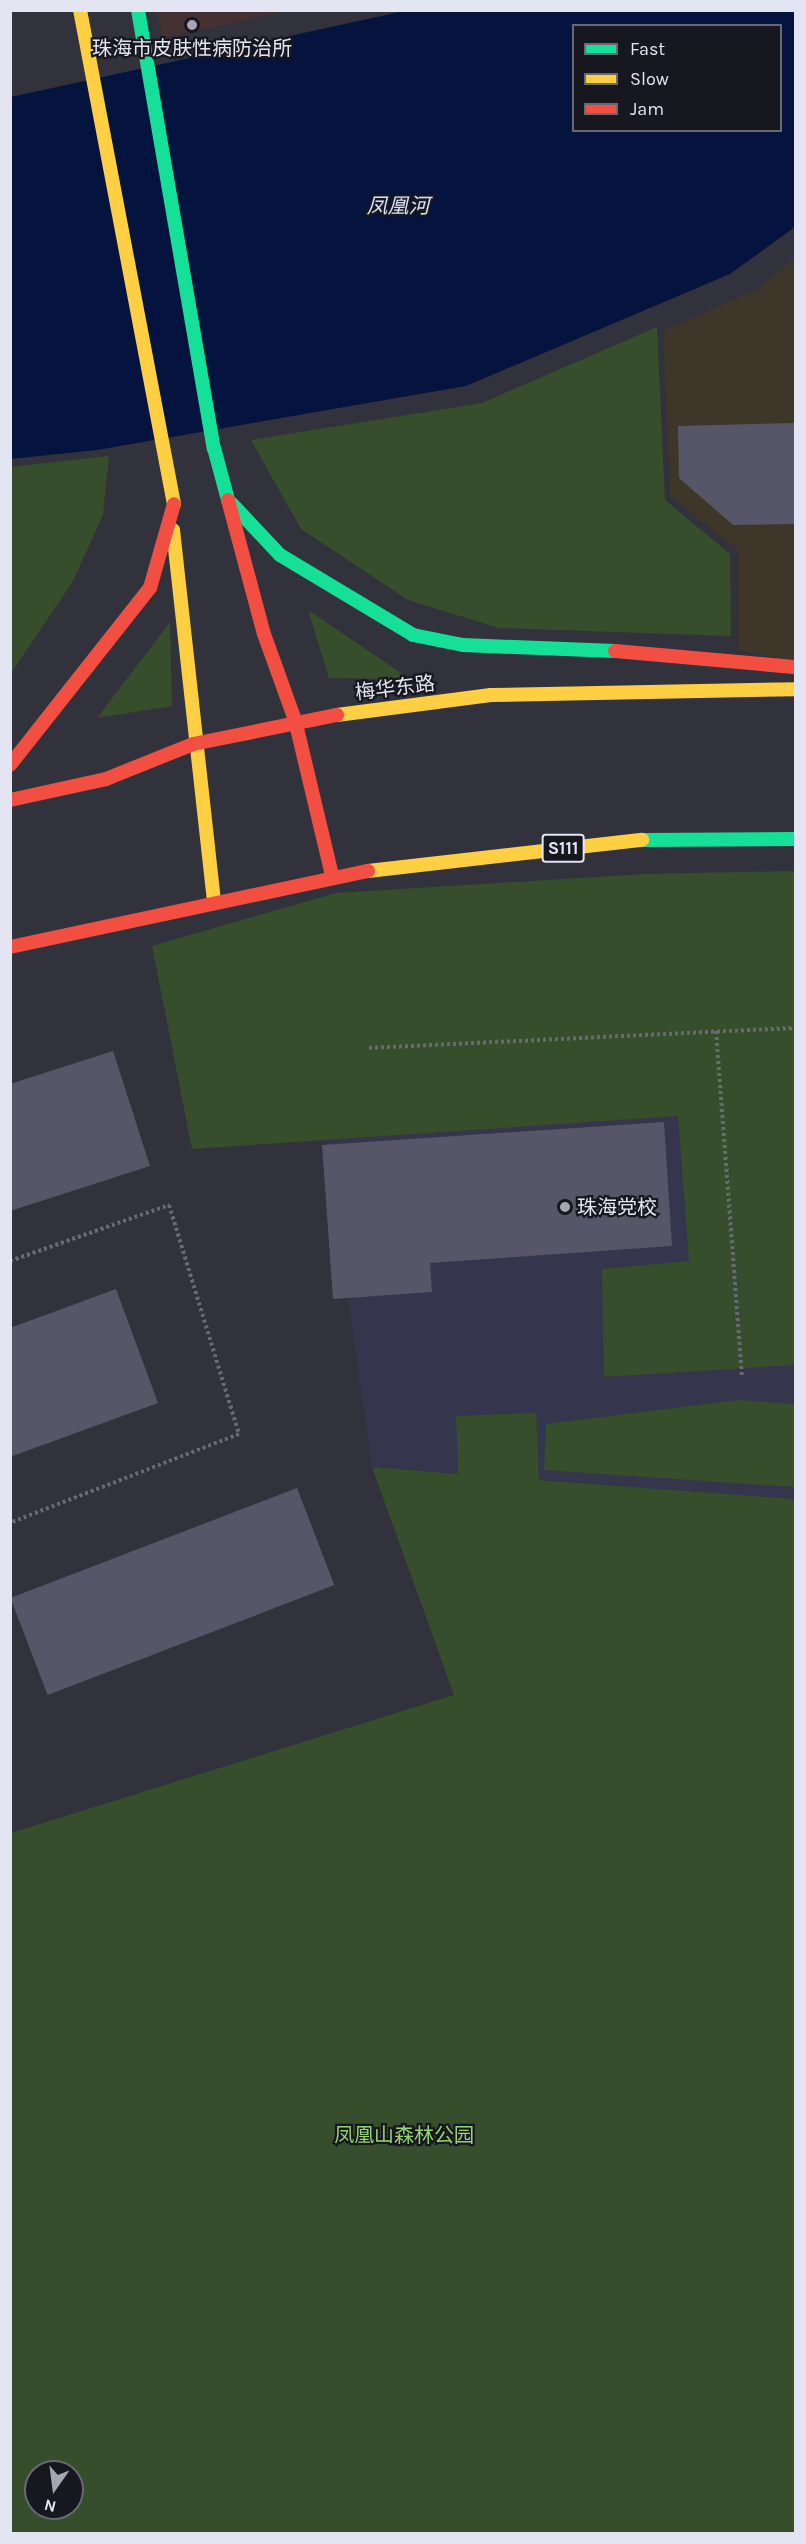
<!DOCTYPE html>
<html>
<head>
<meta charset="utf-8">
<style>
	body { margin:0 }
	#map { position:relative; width:806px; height:2544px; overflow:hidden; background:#32323d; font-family:Karla,"Noto Sans SC",sans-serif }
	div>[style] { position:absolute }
	.commercial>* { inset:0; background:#3d3629 }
	.built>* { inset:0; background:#35354d }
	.medical>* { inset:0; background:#433231 }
	.green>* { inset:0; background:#364e2b }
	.water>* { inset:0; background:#04143e }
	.building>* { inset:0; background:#565668; transform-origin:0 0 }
	.path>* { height:4px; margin-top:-2px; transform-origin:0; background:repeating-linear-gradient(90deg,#686973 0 3px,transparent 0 6px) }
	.fast>* { height:14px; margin:-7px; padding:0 7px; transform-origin:7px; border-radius:7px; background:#16e098 }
	.slow>* { height:14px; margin:-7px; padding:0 7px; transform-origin:7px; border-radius:7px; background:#ffcf43 }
	.jam>* { height:14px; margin:-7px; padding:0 7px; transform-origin:7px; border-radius:7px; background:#f24e42 }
	.dots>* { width:16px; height:16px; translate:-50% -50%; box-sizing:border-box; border:3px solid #171720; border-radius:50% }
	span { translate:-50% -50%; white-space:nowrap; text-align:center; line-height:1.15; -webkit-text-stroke:4.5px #171720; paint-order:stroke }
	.shield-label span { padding:2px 4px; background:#171720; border:2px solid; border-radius:4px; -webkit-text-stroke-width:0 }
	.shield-label { font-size:18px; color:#e4e5f2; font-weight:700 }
	.poi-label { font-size:20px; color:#e4e5f2 }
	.left { translate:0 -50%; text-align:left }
	.street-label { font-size:20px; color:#e4e5f2 }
	.park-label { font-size:20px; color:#96d373 }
	.water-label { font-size:21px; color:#d6e2f5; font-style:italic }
	.frame { position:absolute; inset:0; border:12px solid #e4e5f2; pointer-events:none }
	.legend { position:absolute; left:572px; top:24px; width:210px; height:108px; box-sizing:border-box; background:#171720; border:2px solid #696974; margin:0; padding:8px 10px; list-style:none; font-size:18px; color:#e4e5f2 }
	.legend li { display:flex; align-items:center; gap:12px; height:30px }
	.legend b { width:30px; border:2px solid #696974 }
	.north { position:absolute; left:24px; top:2460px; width:60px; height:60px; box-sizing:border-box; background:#171720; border:2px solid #696974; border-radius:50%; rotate:194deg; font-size:16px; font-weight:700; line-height:24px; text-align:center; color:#e4e5f2 }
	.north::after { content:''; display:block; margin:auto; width:21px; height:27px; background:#a6a6b3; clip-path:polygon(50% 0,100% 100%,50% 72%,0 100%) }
</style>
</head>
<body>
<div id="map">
	<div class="commercial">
		<div style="clip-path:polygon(795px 258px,795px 661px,738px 650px,738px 550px,670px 495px,663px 331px,758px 289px)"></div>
	</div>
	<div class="built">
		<div style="clip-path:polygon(795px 931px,795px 1499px,372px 1467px,298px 947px)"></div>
	</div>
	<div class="medical">
		<div style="clip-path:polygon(158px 10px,285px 10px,285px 11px,162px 39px)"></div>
	</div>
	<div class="green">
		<div style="clip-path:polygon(657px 327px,665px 500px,730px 554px,731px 636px,499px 628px,408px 600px,301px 529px,251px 440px,482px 403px)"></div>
		<div style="clip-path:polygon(109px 456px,103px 515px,72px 583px,11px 673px,11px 467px)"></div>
		<div style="clip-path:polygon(308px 610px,410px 679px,329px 678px)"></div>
		<div style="clip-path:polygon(170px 622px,172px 706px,97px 718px)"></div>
		<div style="clip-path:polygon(795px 871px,795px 1365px,604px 1377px,602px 1269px,689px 1261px,678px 1116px,192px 1149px,152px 946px,336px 893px,645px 874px)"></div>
		<div style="clip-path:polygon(738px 1400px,795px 1404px,795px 1487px,544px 1470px,546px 1424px)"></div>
		<div style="clip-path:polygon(evenodd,536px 1413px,539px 1480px,795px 1499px,795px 2533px,11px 2533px,11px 1833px,454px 1695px,372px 1467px,458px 1474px,456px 1416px,536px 1413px,36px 2472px,72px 2472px,72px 2508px,36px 2508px,36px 2472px)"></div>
	</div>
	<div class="water">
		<div style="clip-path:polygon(evenodd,404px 11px,795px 11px,795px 227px,730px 274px,466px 386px,97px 450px,11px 459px,11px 97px,404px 11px,574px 26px,780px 26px,780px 130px,574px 130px,574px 26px)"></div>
	</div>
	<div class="building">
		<div style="clip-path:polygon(796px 423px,796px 524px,733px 525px,679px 478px,678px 426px)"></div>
		<div style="clip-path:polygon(113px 1051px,150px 1166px,10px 1211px,10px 1084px)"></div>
		<div style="clip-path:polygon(664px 1122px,672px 1246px,430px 1263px,432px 1292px,333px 1299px,322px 1145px)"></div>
		<div style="clip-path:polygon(116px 1289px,158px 1403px,10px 1457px,10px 1328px)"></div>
		<div style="left:297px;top:1488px;width:104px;height:307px;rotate:69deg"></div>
	</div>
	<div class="path">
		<div style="left:716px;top:1031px;width:345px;rotate:85.7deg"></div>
		<div style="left:369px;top:1048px;width:427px;rotate:-2.7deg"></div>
		<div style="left:10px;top:1261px;width:169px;rotate:-19.4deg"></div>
		<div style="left:169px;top:1205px;width:239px;rotate:73deg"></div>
		<div style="left:239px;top:1434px;width:246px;rotate:158.8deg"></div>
	</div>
	<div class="fast">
		<div style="left:138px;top:10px;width:445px;rotate:80.2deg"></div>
		<div style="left:214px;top:448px;width:54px;rotate:74.9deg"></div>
		<div style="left:232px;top:504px;width:70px;rotate:46.7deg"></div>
		<div style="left:280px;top:555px;width:155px;rotate:31deg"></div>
		<div style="left:413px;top:635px;width:51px;rotate:11.3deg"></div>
		<div style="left:463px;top:645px;width:152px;rotate:2.3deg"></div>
		<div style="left:642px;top:840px;width:154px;rotate:-0.4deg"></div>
	</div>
	<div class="slow">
		<div style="left:80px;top:10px;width:503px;rotate:79.23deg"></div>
		<div style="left:173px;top:530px;width:373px;rotate:83.7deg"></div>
		<div style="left:337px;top:715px;width:155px;rotate:-7.4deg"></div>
		<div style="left:491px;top:695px;width:305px;rotate:-1.1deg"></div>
		<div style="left:368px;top:871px;width:276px;rotate:-6.5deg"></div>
	</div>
	<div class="jam">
		<div style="left:228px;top:500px;width:139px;rotate:75deg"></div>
		<div style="left:264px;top:634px;width:91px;rotate:70.2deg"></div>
		<div style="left:295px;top:720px;width:159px;rotate:76.6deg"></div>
		<div style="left:615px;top:651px;width:182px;rotate:5.1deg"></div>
		<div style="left:10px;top:765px;width:226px;rotate:-51.7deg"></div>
		<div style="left:150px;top:588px;width:87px;rotate:-74.1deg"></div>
		<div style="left:10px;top:800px;width:98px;rotate:-12.3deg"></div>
		<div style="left:106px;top:779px;width:94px;rotate:-21.9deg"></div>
		<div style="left:193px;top:744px;width:147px;rotate:-11.4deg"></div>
		<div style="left:10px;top:947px;width:366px;rotate:-12deg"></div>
	</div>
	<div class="dots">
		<div style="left:192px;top:25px;background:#a6a6b3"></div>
		<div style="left:565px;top:1207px;background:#a6a6b3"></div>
	</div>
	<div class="shield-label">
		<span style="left:563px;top:848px">S111</span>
	</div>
	<div class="poi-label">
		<span style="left:192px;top:48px">珠海市皮肤性病防治所</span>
		<span class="left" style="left:577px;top:1207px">珠海党校</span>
	</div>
	<div class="street-label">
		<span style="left:395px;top:688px;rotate:-7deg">梅华东路</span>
	</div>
	<div class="park-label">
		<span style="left:404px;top:2135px">凤凰山森林公园</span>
	</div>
	<div class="water-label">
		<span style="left:398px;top:206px">凤凰河</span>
	</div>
	<div class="frame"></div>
	<ul class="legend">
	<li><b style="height:8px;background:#16e098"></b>Fast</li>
	<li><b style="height:8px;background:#ffcf43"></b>Slow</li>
	<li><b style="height:8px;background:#f24e42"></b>Jam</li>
	</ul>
	<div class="north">N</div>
</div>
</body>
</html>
